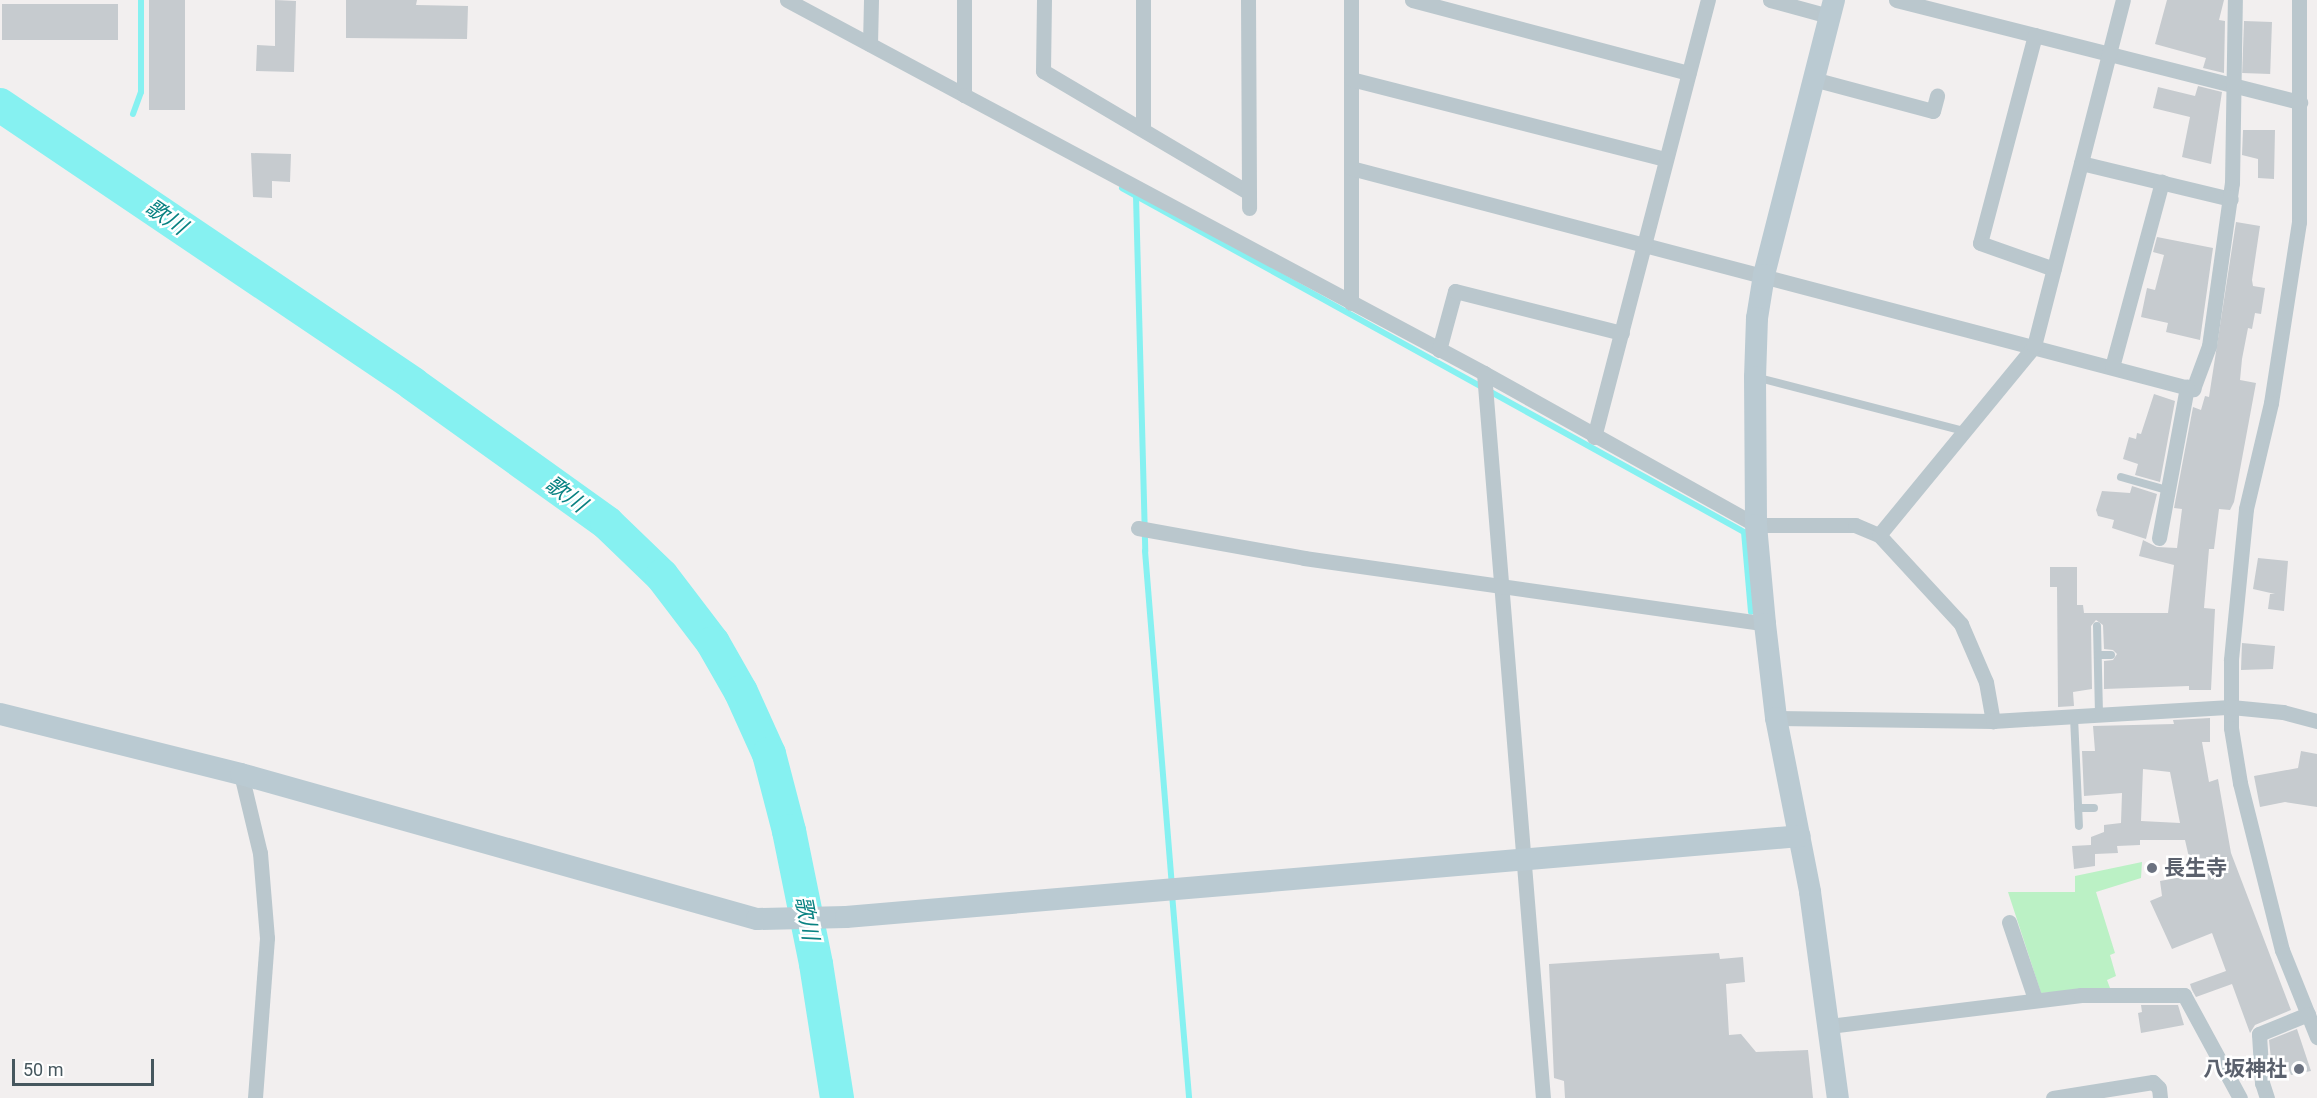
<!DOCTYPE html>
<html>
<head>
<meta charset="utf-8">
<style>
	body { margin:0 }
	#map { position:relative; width:2317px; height:1098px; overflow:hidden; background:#f2efef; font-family:Roboto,"Noto Sans JP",sans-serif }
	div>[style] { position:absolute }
	.green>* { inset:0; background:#bbf1c5 }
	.stream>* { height:6px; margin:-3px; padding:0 3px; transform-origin:3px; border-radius:3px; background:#86f1f1 }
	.river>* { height:34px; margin:-17px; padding:0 17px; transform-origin:17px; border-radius:17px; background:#86f1f1 }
	.building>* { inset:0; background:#c6cbcf; transform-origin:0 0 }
	.lane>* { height:8px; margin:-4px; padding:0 4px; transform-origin:4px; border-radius:4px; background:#bac7cd }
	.street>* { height:15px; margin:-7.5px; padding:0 7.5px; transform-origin:7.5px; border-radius:7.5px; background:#bac7cd }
	.secondary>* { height:22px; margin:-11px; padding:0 11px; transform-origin:11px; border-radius:11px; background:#bacad2 }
	.dots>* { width:16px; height:16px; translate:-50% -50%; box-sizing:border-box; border:3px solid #fff; border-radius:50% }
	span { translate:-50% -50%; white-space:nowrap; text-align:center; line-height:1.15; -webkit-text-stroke:5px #fff; paint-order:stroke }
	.worship-label { font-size:21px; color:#5b616d; font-weight:700 }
	.left { translate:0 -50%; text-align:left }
	.right { translate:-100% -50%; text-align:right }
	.water-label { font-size:22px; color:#098282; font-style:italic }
	.scale { position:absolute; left:12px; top:1059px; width:142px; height:27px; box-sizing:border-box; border:3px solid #46575e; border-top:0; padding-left:8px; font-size:18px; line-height:21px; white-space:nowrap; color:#46575e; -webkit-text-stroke:4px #fff; paint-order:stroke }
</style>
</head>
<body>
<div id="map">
	<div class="green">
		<div style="clip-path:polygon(2142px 862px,2141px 878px,2096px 892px,2115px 953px,2110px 955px,2116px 976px,2107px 980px,2110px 988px,2041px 993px,2008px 892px,2075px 892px,2075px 876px)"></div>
	</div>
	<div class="stream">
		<div style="left:133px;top:114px;width:23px;rotate:-70deg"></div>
		<div style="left:141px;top:92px;width:92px;rotate:-90deg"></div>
		<div style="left:1122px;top:188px;width:711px;rotate:28.94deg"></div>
		<div style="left:1744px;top:532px;width:80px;rotate:85deg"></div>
		<div style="left:1136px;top:196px;width:355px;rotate:88.5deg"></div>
		<div style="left:1145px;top:551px;width:334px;rotate:85.4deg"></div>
		<div style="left:1172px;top:894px;width:205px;rotate:85.2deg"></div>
	</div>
	<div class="river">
		<div style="left:0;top:105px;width:498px;rotate:34deg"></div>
		<div style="left:413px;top:384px;width:239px;rotate:35.6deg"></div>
		<div style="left:607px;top:523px;width:76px;rotate:43.9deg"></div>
		<div style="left:662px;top:576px;width:84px;rotate:52.7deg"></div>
		<div style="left:713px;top:643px;width:56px;rotate:60.3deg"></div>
		<div style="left:741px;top:692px;width:68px;rotate:65.7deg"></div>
		<div style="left:769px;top:754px;width:80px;rotate:75.4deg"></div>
		<div style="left:789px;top:831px;width:136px;rotate:78.5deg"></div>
		<div style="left:816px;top:964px;width:136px;rotate:81.1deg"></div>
	</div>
	<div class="building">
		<div style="left:149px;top:0;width:36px;height:110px"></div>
		<div style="clip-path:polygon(275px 0,296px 1px,294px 72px,256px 71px,257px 45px,275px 46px)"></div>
		<div style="clip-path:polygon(346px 0,417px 0,416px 5px,468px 6px,467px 39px,346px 38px)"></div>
		<div style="clip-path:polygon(2167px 0,2224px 0,2219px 20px,2225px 21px,2224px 73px,2203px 68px,2206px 58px,2155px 44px)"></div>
		<div style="left:2px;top:4px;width:116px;height:36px"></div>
		<div style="left:2244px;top:21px;width:28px;height:52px;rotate:2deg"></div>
		<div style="clip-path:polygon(2198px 86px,2222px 92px,2211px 164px,2182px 157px,2190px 117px,2153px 108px,2158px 87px,2195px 96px)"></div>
		<div style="clip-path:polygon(2243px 130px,2275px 130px,2274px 179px,2258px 178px,2258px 159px,2242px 155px)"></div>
		<div style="clip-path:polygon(251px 153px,291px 154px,290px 182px,272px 181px,272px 198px,253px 197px)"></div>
		<div style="clip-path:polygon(2236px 222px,2260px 226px,2252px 280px,2253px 286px,2265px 288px,2261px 314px,2255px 313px,2252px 329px,2248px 328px,2242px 359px,2240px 380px,2256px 383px,2234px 502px,2230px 510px,2219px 509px,2214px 549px,2209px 549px,2204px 608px,2215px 609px,2211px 690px,2189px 690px,2189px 686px,2104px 689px,2104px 661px,2113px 660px,2117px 654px,2113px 650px,2104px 649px,2103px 625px,2096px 620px,2091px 626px,2092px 689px,2073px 692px,2074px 706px,2058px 707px,2057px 587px,2050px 587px,2050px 567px,2077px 567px,2077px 605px,2083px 605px,2084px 613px,2168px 613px,2174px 565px,2139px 556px,2143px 540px,2157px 547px,2177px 548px,2182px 509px,2174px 508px,2193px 407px,2201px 410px,2205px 396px,2209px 397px)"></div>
		<div style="clip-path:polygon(2157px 237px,2213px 248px,2200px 340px,2166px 332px,2168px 323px,2141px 317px,2147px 288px,2155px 290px,2164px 255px,2153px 252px)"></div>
		<div style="clip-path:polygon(2154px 394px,2175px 401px,2160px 482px,2135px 475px,2138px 464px,2123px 459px,2129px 437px,2136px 439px,2137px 433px,2141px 434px)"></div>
		<div style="clip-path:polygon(2132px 486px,2157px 494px,2146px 539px,2112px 528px,2114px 520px,2098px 516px,2096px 510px,2102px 491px,2130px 493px)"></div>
		<div style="clip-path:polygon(2258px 558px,2288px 561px,2284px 611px,2268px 609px,2270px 594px,2275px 594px,2253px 589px)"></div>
		<div style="clip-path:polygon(2242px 643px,2275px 646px,2273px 669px,2241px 670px)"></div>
		<div style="clip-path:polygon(evenodd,2210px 718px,2210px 742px,2202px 742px,2209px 782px,2218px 779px,2231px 853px,2291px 1010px,2255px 1025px,2250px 1033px,2232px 984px,2196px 997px,2192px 990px,2190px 984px,2226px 971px,2212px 933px,2172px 949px,2150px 901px,2162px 896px,2160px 881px,2193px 875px,2185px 840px,2140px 840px,2140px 845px,2117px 846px,2118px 853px,2095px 854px,2095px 866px,2074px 869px,2072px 846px,2091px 845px,2091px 837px,2104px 832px,2104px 825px,2121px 823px,2122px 793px,2084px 796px,2082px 751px,2095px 751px,2093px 726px,2174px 724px,2173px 720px,2210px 718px,2143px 769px,2170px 772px,2180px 823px,2141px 821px,2143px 769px)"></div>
		<div style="clip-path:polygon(2301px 751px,2317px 754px,2317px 807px,2285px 802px,2260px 807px,2254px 776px,2298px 768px)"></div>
		<div style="clip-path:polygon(1719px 953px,1720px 959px,1743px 957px,1745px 982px,1726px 984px,1729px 1035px,1741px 1034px,1756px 1052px,1808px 1050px,1813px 1098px,1565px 1098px,1564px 1081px,1554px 1078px,1549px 964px)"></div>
		<div style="clip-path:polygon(2141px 1005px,2178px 1005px,2184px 1025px,2141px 1033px,2138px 1013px,2142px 1012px)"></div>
		<div style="clip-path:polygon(2297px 1029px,2311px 1071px,2291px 1075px,2286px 1063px,2272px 1069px,2269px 1040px)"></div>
	</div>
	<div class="lane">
		<div style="left:1759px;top:378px;width:212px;rotate:14.5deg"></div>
		<div style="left:2121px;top:477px;width:48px;rotate:15.8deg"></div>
		<div style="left:2097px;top:626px;width:89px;rotate:88.7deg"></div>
		<div style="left:2098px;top:655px;width:13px"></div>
		<div style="left:2074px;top:717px;width:109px;rotate:87.4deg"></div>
		<div style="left:2078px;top:808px;width:16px"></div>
	</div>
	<div class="street">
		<div style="left:787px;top:0;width:201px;rotate:28.2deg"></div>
		<div style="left:964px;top:0;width:95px;rotate:90deg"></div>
		<div style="left:964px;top:95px;width:590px;rotate:28.13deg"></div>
		<div style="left:1484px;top:373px;width:312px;rotate:29.2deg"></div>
		<div style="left:1756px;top:525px;width:99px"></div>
		<div style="left:1855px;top:525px;width:26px;rotate:23deg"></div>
		<div style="left:1879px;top:535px;width:121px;rotate:47.3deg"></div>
		<div style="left:1961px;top:624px;width:63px;rotate:66.7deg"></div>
		<div style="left:1986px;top:682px;width:40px;rotate:80deg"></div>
		<div style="left:1044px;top:0;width:71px;rotate:90.8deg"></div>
		<div style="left:1043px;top:71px;width:238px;rotate:30.6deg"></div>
		<div style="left:1143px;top:0;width:127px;rotate:90deg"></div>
		<div style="left:1248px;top:0;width:208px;rotate:89.7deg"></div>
		<div style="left:1351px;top:0;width:303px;rotate:90deg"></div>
		<div style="left:1412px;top:0;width:286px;rotate:14.8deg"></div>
		<div style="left:1770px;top:0;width:61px;rotate:15.2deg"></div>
		<div style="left:1896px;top:0;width:417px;rotate:14.2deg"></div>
		<div style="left:2299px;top:0;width:222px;rotate:90deg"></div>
		<div style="left:2299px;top:222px;width:183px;rotate:98.8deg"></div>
		<div style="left:2271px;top:403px;width:109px;rotate:103.3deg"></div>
		<div style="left:2246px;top:509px;width:152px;rotate:95.7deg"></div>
		<div style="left:2231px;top:660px;width:68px;rotate:90deg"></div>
		<div style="left:2231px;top:728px;width:56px;rotate:80.7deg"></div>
		<div style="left:2240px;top:783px;width:172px;rotate:75.9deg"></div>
		<div style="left:2282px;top:950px;width:94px;rotate:68.1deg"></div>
		<div style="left:2035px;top:35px;width:215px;rotate:104.8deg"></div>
		<div style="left:1980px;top:243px;width:78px;rotate:19.4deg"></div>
		<div style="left:870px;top:44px;width:44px;rotate:-88.7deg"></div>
		<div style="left:1351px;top:79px;width:323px;rotate:14.3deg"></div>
		<div style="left:1813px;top:79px;width:124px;rotate:14.9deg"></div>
		<div style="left:1933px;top:111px;width:16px;rotate:-75deg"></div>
		<div style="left:2081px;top:163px;width:154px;rotate:13.5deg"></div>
		<div style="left:1351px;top:168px;width:871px;rotate:14.71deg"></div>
		<div style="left:2193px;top:389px;width:46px;rotate:-69.6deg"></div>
		<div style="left:2209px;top:346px;width:165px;rotate:-82deg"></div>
		<div style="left:2232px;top:183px;width:183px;rotate:-89.1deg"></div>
		<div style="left:1439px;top:350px;width:61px;rotate:-74.8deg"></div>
		<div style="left:1455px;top:291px;width:172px;rotate:14.1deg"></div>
		<div style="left:2112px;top:367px;width:192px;rotate:-74.9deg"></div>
		<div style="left:1484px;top:373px;width:727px;rotate:85.35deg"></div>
		<div style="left:1594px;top:437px;width:452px;rotate:-75.4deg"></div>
		<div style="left:1138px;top:528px;width:169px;rotate:10.2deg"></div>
		<div style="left:1304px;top:558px;width:466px;rotate:8.1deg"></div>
		<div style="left:1879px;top:535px;width:244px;rotate:-50.6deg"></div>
		<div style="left:2034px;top:346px;width:357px;rotate:-75.6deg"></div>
		<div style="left:2159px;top:538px;width:154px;rotate:-79.5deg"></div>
		<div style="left:1776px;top:718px;width:217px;rotate:0.8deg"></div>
		<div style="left:1993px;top:721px;width:238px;rotate:-3.4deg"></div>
		<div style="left:2231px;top:707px;width:52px;rotate:5.5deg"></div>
		<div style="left:2283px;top:712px;width:35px;rotate:15deg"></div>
		<div style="left:241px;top:774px;width:81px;rotate:76.5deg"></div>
		<div style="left:260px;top:853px;width:85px;rotate:85.3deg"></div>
		<div style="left:267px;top:938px;width:160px;rotate:94.3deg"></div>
		<div style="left:2009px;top:922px;width:81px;rotate:71.3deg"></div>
		<div style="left:1829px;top:1026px;width:254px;rotate:-7deg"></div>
		<div style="left:2081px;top:995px;width:103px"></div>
		<div style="left:2184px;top:995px;width:117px;rotate:61.5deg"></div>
		<div style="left:2053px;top:1098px;width:101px;rotate:-9.1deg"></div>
		<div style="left:2153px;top:1082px;width:8px;rotate:45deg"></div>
		<div style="left:2159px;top:1088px;width:10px;rotate:84deg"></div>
		<div style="left:2267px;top:1098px;width:16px;rotate:-108deg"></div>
		<div style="left:2262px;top:1083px;width:49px;rotate:-93.5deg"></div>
		<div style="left:2259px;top:1034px;width:53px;rotate:-22.2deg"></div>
	</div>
	<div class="secondary">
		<div style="left:1834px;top:0;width:284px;rotate:104.3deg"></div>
		<div style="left:1764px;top:275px;width:44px;rotate:99.2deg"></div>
		<div style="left:1757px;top:318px;width:59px;rotate:91.9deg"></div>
		<div style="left:1755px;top:377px;width:148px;rotate:89.6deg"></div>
		<div style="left:1756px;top:525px;width:99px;rotate:84.8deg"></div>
		<div style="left:1765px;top:624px;width:95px;rotate:83.3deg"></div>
		<div style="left:1776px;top:718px;width:177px;rotate:78.9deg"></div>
		<div style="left:1810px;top:892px;width:208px;rotate:82.3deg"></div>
		<div style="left:0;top:714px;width:248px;rotate:14deg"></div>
		<div style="left:241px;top:774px;width:536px;rotate:15.7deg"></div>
		<div style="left:757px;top:919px;width:89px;rotate:-1.3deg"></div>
		<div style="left:846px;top:917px;width:957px;rotate:-4.85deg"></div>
	</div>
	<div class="dots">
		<div style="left:2152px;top:868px;background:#6b7280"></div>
		<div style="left:2299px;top:1069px;background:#6b7280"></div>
	</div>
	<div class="worship-label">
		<span class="left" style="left:2164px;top:868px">長生寺</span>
		<span class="right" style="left:2287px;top:1069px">八坂神社</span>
	</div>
	<div class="water-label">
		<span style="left:166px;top:217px;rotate:34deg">歌川</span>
		<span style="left:566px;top:494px;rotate:36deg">歌川</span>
		<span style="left:807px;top:918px;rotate:79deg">歌川</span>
	</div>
	<div class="scale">50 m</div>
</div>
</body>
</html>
